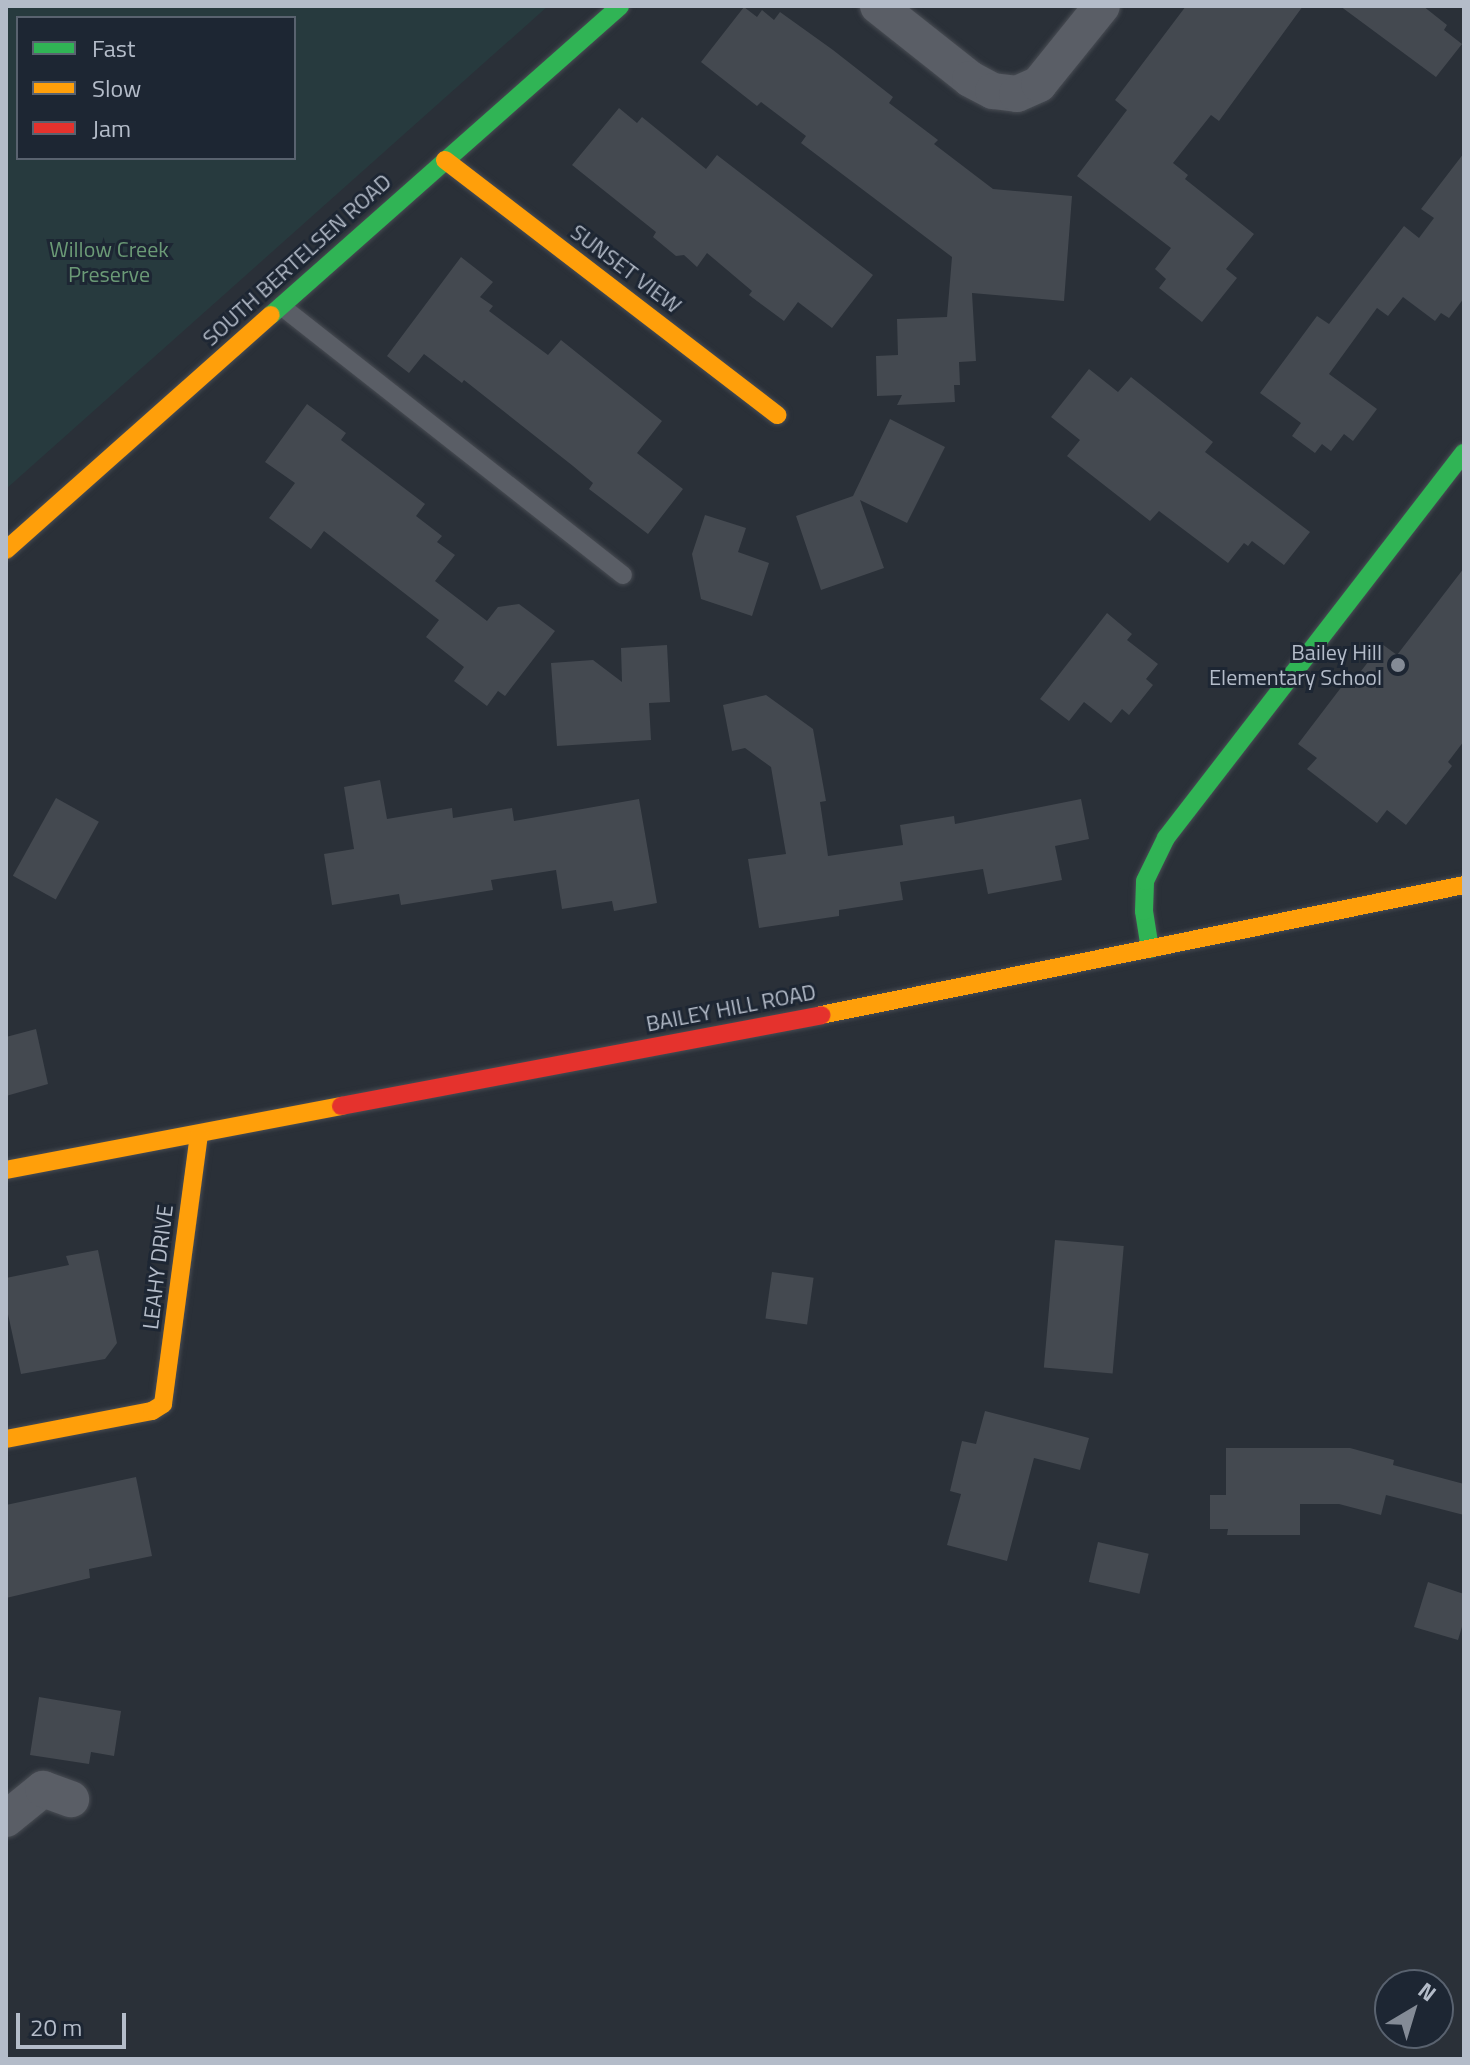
<!DOCTYPE html>
<html>
<head>
<meta charset="utf-8">
<style>
	body { margin:0 }
	#map { position:relative; width:1470px; height:2065px; overflow:hidden; background:#2a3038; font-family:"Titillium Web",sans-serif }
	div>[style] { position:absolute }
	.green>* { inset:0; background:#273a3e }
	.building>* { inset:0; background:#444950; transform-origin:0 0 }
	.roads { filter:drop-shadow(0 0 2px #484c53) drop-shadow(0 0 2px #484c53) }
	.lane>* { height:18px; margin:-9px; padding:0 9px; transform-origin:9px; border-radius:9px; background:#5a5e66 }
	.street>* { height:36px; margin:-18px; padding:0 18px; transform-origin:18px; border-radius:18px; background:#5a5e66 }
	.fast>* { height:18px; margin:-9px; padding:0 9px; transform-origin:9px; border-radius:9px; background:#30b455 }
	.slow>* { height:18px; margin:-9px; padding:0 9px; transform-origin:9px; border-radius:9px; background:#ff9f0a }
	.jam>* { height:18px; margin:-9px; padding:0 9px; transform-origin:9px; border-radius:9px; background:#e5322d }
	.dots>* { width:22px; height:22px; translate:-50% -50%; box-sizing:border-box; border:4px solid #1d2633; border-radius:50% }
	span { translate:-50% -50%; white-space:nowrap; text-align:center; line-height:1.15; -webkit-text-stroke:6px #1d2633; paint-order:stroke }
	.park-label { font-size:22px; color:#6b9a76 }
	.street-label { font-size:22px; color:#b4bcc9 }
	.poi-label { font-size:22px; color:#b4bcc9 }
	.right { translate:-100% -50%; text-align:right }
	.frame { position:absolute; inset:0; border:8px solid #b4bcc9; pointer-events:none }
	.legend { position:absolute; left:16px; top:16px; width:280px; height:144px; box-sizing:border-box; background:#1d2633; border:2px solid #59626f; margin:0; padding:10px 14px; list-style:none; font-size:24px; color:#b4bcc9 }
	.legend li { display:flex; align-items:center; gap:16px; height:40px }
	.legend b { width:40px; border:2px solid #59626f }
	.north { position:absolute; left:1374px; top:1969px; width:80px; height:80px; box-sizing:border-box; background:#1d2633; border:2px solid #59626f; border-radius:50%; rotate:38deg; font-size:22px; font-weight:700; line-height:32px; text-align:center; color:#b4bcc9 }
	.north::after { content:''; display:block; margin:auto; width:28px; height:36px; background:#848b96; clip-path:polygon(50% 0,100% 100%,50% 72%,0 100%) }
	.scale { position:absolute; left:16px; top:2013px; width:110px; height:36px; box-sizing:border-box; border:4px solid #b4bcc9; border-top:0; padding-left:10px; font-size:24px; line-height:28px; white-space:nowrap; color:#b4bcc9; -webkit-text-stroke:6px #1d2633; paint-order:stroke }
</style>
</head>
<body>
<div id="map">
	<div class="green">
		<div style="clip-path:polygon(evenodd,6px 6px,548px 6px,6px 489px,6px 6px,18px 18px,294px 18px,294px 158px,18px 158px,18px 18px)"></div>
	</div>
	<div class="building">
		<div style="clip-path:polygon(1186px 6px,1303px 6px,1219px 121px,1211px 115px,1173px 163px,1188px 175px,1185px 179px,1254px 234px,1226px 269px,1237px 278px,1202px 322px,1159px 288px,1166px 279px,1155px 269px,1171px 248px,1077px 176px,1127px 110px,1115px 100px)"></div>
		<div style="clip-path:polygon(1340px 6px,1423px 6px,1447px 25px,1444px 30px,1462px 44px,1436px 77px)"></div>
		<div style="clip-path:polygon(744px 7px,757px 17px,762px 10px,774px 20px,780px 12px,833px 50px,893px 97px,889px 103px,938px 140px,934px 144px,993px 189px,1072px 196px,1064px 301px,972px 293px,976px 361px,959px 362px,960px 385px,954px 385px,955px 402px,897px 405px,902px 395px,877px 396px,876px 356px,898px 355px,897px 319px,947px 317px,952px 257px,801px 143px,806px 136px,761px 102px,757px 106px,701px 62px)"></div>
		<div style="clip-path:polygon(619px 108px,637px 123px,642px 117px,706px 169px,717px 155px,873px 275px,832px 328px,798px 302px,784px 321px,749px 295px,752px 291px,707px 253px,697px 267px,684px 255px,676px 256px,653px 237px,656px 232px,572px 165px)"></div>
		<div style="clip-path:polygon(1464px 153px,1464px 298px,1449px 318px,1441px 313px,1435px 321px,1403px 297px,1388px 316px,1377px 308px,1329px 374px,1377px 409px,1353px 441px,1344px 434px,1331px 451px,1322px 444px,1315px 453px,1292px 436px,1301px 423px,1260px 393px,1317px 316px,1329px 324px,1404px 226px,1419px 238px,1434px 218px,1421px 209px)"></div>
		<div style="clip-path:polygon(461px 257px,493px 282px,480px 297px,493px 306px,489px 311px,548px 355px,561px 340px,662px 421px,637px 453px,683px 489px,648px 534px,589px 489px,593px 483px,573px 466px,464px 380px,462px 383px,424px 354px,409px 373px,387px 356px)"></div>
		<div style="clip-path:polygon(1089px 369px,1118px 392px,1131px 377px,1213px 442px,1205px 452px,1310px 532px,1284px 565px,1252px 541px,1248px 546px,1244px 543px,1228px 563px,1159px 511px,1150px 521px,1067px 456px,1080px 440px,1051px 417px)"></div>
		<div style="clip-path:polygon(307px 404px,346px 433px,341px 440px,425px 504px,416px 516px,442px 536px,437px 542px,455px 555px,435px 581px,487px 621px,498px 607px,519px 604px,555px 631px,505px 696px,498px 691px,487px 706px,454px 681px,464px 667px,426px 637px,439px 620px,324px 531px,311px 549px,269px 518px,295px 483px,265px 462px)"></div>
		<div style="clip-path:polygon(890px 419px,945px 447px,907px 523px,860px 500px,884px 568px,821px 590px,796px 516px,853px 496px)"></div>
		<div style="clip-path:polygon(705px 515px,746px 528px,738px 552px,769px 563px,752px 616px,701px 599px,692px 554px)"></div>
		<div style="clip-path:polygon(1464px 568px,1464px 741px,1448px 762px,1452px 766px,1406px 825px,1387px 810px,1377px 823px,1307px 769px,1317px 758px,1298px 744px,1346px 681px,1351px 684px,1382px 644px,1397px 655px)"></div>
		<div style="clip-path:polygon(1107px 613px,1132px 634px,1127px 640px,1158px 664px,1146px 679px,1153px 685px,1129px 715px,1122px 709px,1111px 723px,1084px 702px,1069px 721px,1040px 699px)"></div>
		<div style="clip-path:polygon(667px 645px,670px 702px,649px 703px,651px 740px,557px 746px,551px 663px,593px 660px,622px 682px,621px 648px)"></div>
		<div style="clip-path:polygon(766px 695px,813px 729px,826px 801px,820px 802px,828px 856px,903px 845px,900px 825px,954px 816px,955px 824px,1081px 799px,1089px 839px,1055px 846px,1062px 880px,988px 894px,983px 869px,900px 882px,903px 900px,839px 910px,839px 916px,759px 928px,748px 859px,786px 854px,771px 767px,745px 748px,732px 751px,723px 705px)"></div>
		<div style="clip-path:polygon(380px 780px,387px 819px,452px 808px,453px 818px,512px 808px,514px 821px,639px 799px,657px 903px,614px 911px,612px 901px,562px 909px,556px 870px,491px 880px,493px 890px,401px 905px,399px 894px,332px 905px,324px 854px,354px 849px,344px 787px)"></div>
		<div style="left:56px;top:798px;width:49px;height:89px;rotate:29deg"></div>
		<div style="clip-path:polygon(36px 1029px,48px 1084px,6px 1096px,6px 1037px)"></div>
		<div style="left:1055px;top:1240px;width:69px;height:128px;rotate:5deg"></div>
		<div style="clip-path:polygon(98px 1250px,117px 1343px,105px 1359px,21px 1374px,6px 1305px,6px 1278px,69px 1265px,66px 1256px)"></div>
		<div style="left:772px;top:1272px;width:42px;height:47px;rotate:8deg"></div>
		<div style="clip-path:polygon(985px 1411px,1089px 1438px,1080px 1470px,1034px 1458px,1007px 1561px,947px 1545px,961px 1494px,950px 1491px,962px 1441px,976px 1444px)"></div>
		<div style="clip-path:polygon(1226px 1448px,1350px 1448px,1394px 1460px,1393px 1465px,1464px 1484px,1464px 1515px,1386px 1495px,1381px 1515px,1339px 1504px,1300px 1504px,1300px 1535px,1227px 1535px,1228px 1529px,1210px 1529px,1210px 1495px,1226px 1495px)"></div>
		<div style="clip-path:polygon(136px 1477px,152px 1556px,89px 1569px,90px 1578px,6px 1598px,6px 1505px)"></div>
		<div style="left:1098px;top:1542px;width:52px;height:41px;rotate:13deg"></div>
		<div style="clip-path:polygon(1428px 1582px,1464px 1594px,1464px 1620px,1458px 1640px,1414px 1627px)"></div>
		<div style="clip-path:polygon(39px 1697px,121px 1711px,114px 1756px,91px 1752px,89px 1764px,30px 1755px)"></div>
	</div>
	<div class="roads">
		<div class="lane">
			<div style="left:281px;top:306px;width:435px;rotate:38.2deg"></div>
		</div>
		<div class="street">
			<div style="left:878px;top:6px;width:117px;rotate:38.4deg"></div>
			<div style="left:970px;top:79px;width:26px;rotate:28deg"></div>
			<div style="left:993px;top:91px;width:24px;rotate:7deg"></div>
			<div style="left:1017px;top:94px;width:24px;rotate:-24deg"></div>
			<div style="left:1039px;top:84px;width:100px;rotate:-51.1deg"></div>
			<div style="left:6px;top:1819px;width:48px;rotate:-39deg"></div>
			<div style="left:43px;top:1789px;width:30px;rotate:20deg"></div>
		</div>
		<div class="fast">
			<div style="left:271px;top:315px;width:466px;rotate:-41.5deg"></div>
			<div style="left:1150px;top:949px;width:38px;rotate:-99deg"></div>
			<div style="left:1144px;top:911px;width:30px;rotate:-88deg"></div>
			<div style="left:1145px;top:881px;width:48px;rotate:-64deg"></div>
			<div style="left:1166px;top:838px;width:487px;rotate:-52.3deg"></div>
		</div>
		<div class="slow">
			<div style="left:445px;top:160px;width:419px;rotate:37.5deg"></div>
			<div style="left:6px;top:550px;width:354px;rotate:-41.6deg"></div>
			<div style="left:821px;top:1015px;width:656px;rotate:-11.43deg"></div>
			<div style="left:6px;top:1170px;width:341px;rotate:-10.8deg"></div>
			<div style="left:6px;top:1439px;width:149px;rotate:-10.9deg"></div>
			<div style="left:152px;top:1411px;width:13px;rotate:-32deg"></div>
			<div style="left:163px;top:1404px;width:271px;rotate:-82.4deg"></div>
		</div>
		<div class="jam">
			<div style="left:341px;top:1106px;width:489px;rotate:-10.7deg"></div>
		</div>
	</div>
	<div class="dots">
		<div style="left:1398px;top:665px;background:#848b96"></div>
	</div>
	<div class="park-label">
		<span style="left:109px;top:262px">Willow Creek<br>Preserve</span>
	</div>
	<div class="street-label">
		<span style="left:297px;top:260px;rotate:-42deg">SOUTH BERTELSEN ROAD</span>
		<span style="left:626px;top:269px;rotate:37deg">SUNSET VIEW</span>
		<span style="left:731px;top:1008px;rotate:-11deg">BAILEY HILL ROAD</span>
		<span style="left:158px;top:1267px;rotate:-83deg">LEAHY DRIVE</span>
	</div>
	<div class="poi-label">
		<span class="right" style="left:1382px;top:665px">Bailey Hill<br>Elementary School</span>
	</div>
	<div class="frame"></div>
	<ul class="legend">
	<li><b style="height:10px;background:#30b455"></b>Fast</li>
	<li><b style="height:10px;background:#ff9f0a"></b>Slow</li>
	<li><b style="height:10px;background:#e5322d"></b>Jam</li>
	</ul>
	<div class="north">N</div>
	<div class="scale">20 m</div>
</div>
</body>
</html>
